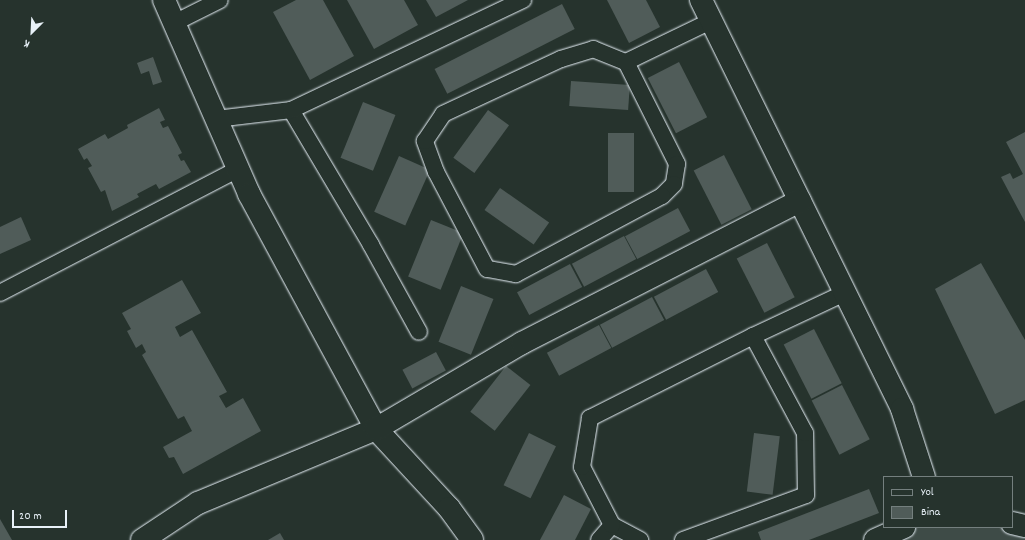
<!DOCTYPE html>
<html>
<head>
<meta charset="utf-8">
<style>
	body { margin:0 }
	#map { position:relative; width:1025px; height:540px; overflow:hidden; background:#26332d; font-family:Dekko,sans-serif }
	div>[style] { position:absolute }
	.green>* { inset:0; background:#3e4b47 }
	.building>* { inset:0; background:#505c59; transform-origin:0 0 }
	.roads { filter:drop-shadow(0 0 1px #e8f1f8) drop-shadow(0 0 1px #e8f1f8) }
	.street>* { height:16px; margin:-8px; padding:0 8px; transform-origin:8px; border-radius:8px; background:#26332d }
	.secondary>* { height:22px; margin:-11px; padding:0 11px; transform-origin:11px; border-radius:11px; background:#26332d }
	span { translate:-50% -50%; white-space:nowrap; text-align:center; line-height:1.15; -webkit-text-stroke:3.5px #26332d; paint-order:stroke }
	.legend { position:absolute; left:883px; top:476px; width:130px; height:52px; box-sizing:border-box; background:#26332d; border:1px solid #747f7e; margin:0; padding:5px 7px; list-style:none; font-size:12px; color:#e8f1f8 }
	.legend li { display:flex; align-items:center; gap:8px; height:20px }
	.legend b { width:20px; border:1px solid #747f7e }
	.north { position:absolute; left:12px; top:12px; width:40px; height:40px; -webkit-text-stroke:3px #26332d; paint-order:stroke; rotate:204deg; font-size:11px; font-weight:700; line-height:16px; text-align:center; color:#e8f1f8 }
	.north::after { content:''; display:block; margin:auto; width:14px; height:18px; background:#e8f1f8; clip-path:polygon(50% 0,100% 100%,50% 72%,0 100%) }
	.scale { position:absolute; left:12px; top:510px; width:55px; height:18px; box-sizing:border-box; border:2px solid #e8f1f8; border-top:0; padding-left:5px; font-size:12px; line-height:14px; white-space:nowrap; color:#e8f1f8; -webkit-text-stroke:3px #26332d; paint-order:stroke }
</style>
</head>
<body>
<div id="map">
	<div class="green">
		<div style="clip-path:polygon(1025px 526px,1025px 540px,875px 540px,904px 527px)"></div>
	</div>
	<div class="building">
		<div style="clip-path:polygon(296px 0,323px 0,354px 56px,310px 80px,273px 12px)"></div>
		<div style="clip-path:polygon(347px 0,404px 0,418px 25px,374px 49px)"></div>
		<div style="clip-path:polygon(426px 0,468px 0,436px 17px)"></div>
		<div style="clip-path:polygon(607px 0,646px 0,660px 27px,629px 43px)"></div>
		<div style="left:562px;top:4px;width:28px;height:143px;rotate:63deg"></div>
		<div style="clip-path:polygon(153px 57px,162px 82px,153px 85px,149px 71px,141px 74px,137px 63px)"></div>
		<div style="left:679px;top:62px;width:62px;height:35px;rotate:63deg"></div>
		<div style="left:571px;top:81px;width:59px;height:25px;rotate:4deg"></div>
		<div style="left:363px;top:102px;width:35px;height:60px;rotate:22deg"></div>
		<div style="clip-path:polygon(159px 108px,165px 120px,160px 122px,163px 128px,168px 126px,182px 153px,178px 155px,181px 161px,184px 160px,191px 172px,159px 189px,156px 184px,137px 194px,139px 197px,112px 211px,105px 190px,101px 192px,88px 168px,92px 166px,87px 158px,84px 160px,78px 149px,105px 134px,108px 139px,128px 128px,127px 125px)"></div>
		<div style="left:488px;top:110px;width:26px;height:59px;rotate:36deg"></div>
		<div style="clip-path:polygon(1025px 132px,1025px 222px,1001px 177px,1010px 173px,1013px 179px,1023px 174px,1006px 142px)"></div>
		<div style="left:608px;top:133px;width:26px;height:59px"></div>
		<div style="left:724px;top:155px;width:61px;height:34px;rotate:63deg"></div>
		<div style="left:399px;top:156px;width:34px;height:61px;rotate:24deg"></div>
		<div style="left:500px;top:188px;width:60px;height:27px;rotate:35deg"></div>
		<div style="left:678px;top:208px;width:26px;height:60px;rotate:62deg"></div>
		<div style="clip-path:polygon(21px 217px,31px 240px,0 254px,0 227px)"></div>
		<div style="left:431px;top:220px;width:35px;height:61px;rotate:22deg"></div>
		<div style="left:624px;top:236px;width:26px;height:59px;rotate:62deg"></div>
		<div style="left:767px;top:243px;width:61px;height:34px;rotate:63deg"></div>
		<div style="clip-path:polygon(981px 263px,1025px 340px,1025px 400px,995px 414px,935px 289px)"></div>
		<div style="left:570px;top:264px;width:26px;height:60px;rotate:62deg"></div>
		<div style="left:706px;top:269px;width:26px;height:59px;rotate:62deg"></div>
		<div style="clip-path:polygon(182px 280px,201px 313px,175px 327px,180px 337px,192px 330px,227px 392px,219px 396px,226px 408px,243px 398px,261px 431px,183px 474px,174px 457px,169px 458px,163px 447px,192px 431px,184px 416px,178px 419px,142px 355px,146px 352px,142px 344px,136px 348px,127px 331px,131px 329px,122px 313px)"></div>
		<div style="left:461px;top:286px;width:35px;height:60px;rotate:22deg"></div>
		<div style="left:652px;top:297px;width:26px;height:59px;rotate:62deg"></div>
		<div style="left:599px;top:325px;width:26px;height:59px;rotate:62deg"></div>
		<div style="left:814px;top:329px;width:61px;height:34px;rotate:63deg"></div>
		<div style="left:436px;top:352px;width:21px;height:38px;rotate:62deg"></div>
		<div style="left:506px;top:366px;width:31px;height:58px;rotate:38deg"></div>
		<div style="left:842px;top:385px;width:61px;height:34px;rotate:63deg"></div>
		<div style="left:529px;top:433px;width:30px;height:58px;rotate:26deg"></div>
		<div style="left:754px;top:433px;width:26px;height:59px;rotate:7deg"></div>
		<div style="clip-path:polygon(869px 489px,879px 513px,809px 540px,761px 540px,758px 532px)"></div>
		<div style="clip-path:polygon(564px 495px,591px 509px,575px 540px,540px 540px)"></div>
		<div style="clip-path:polygon(0 519px,12px 540px,0 540px)"></div>
		<div style="clip-path:polygon(280px 533px,284px 540px,268px 540px)"></div>
	</div>
	<div class="roads">
		<div class="street">
			<div style="left:174px;top:23px;width:51px;rotate:-26.6deg"></div>
			<div style="left:626px;top:62px;width:114px;rotate:63.4deg"></div>
			<div style="left:677px;top:164px;width:20px;rotate:99deg"></div>
			<div style="left:674px;top:184px;width:17px;rotate:135deg"></div>
			<div style="left:662px;top:196px;width:166px;rotate:151.9deg"></div>
			<div style="left:516px;top:274px;width:29px;rotate:-170deg"></div>
			<div style="left:487px;top:269px;width:110px;rotate:-117.7deg"></div>
			<div style="left:436px;top:172px;width:33px;rotate:-110deg"></div>
			<div style="left:425px;top:141px;width:32px;rotate:-56deg"></div>
			<div style="left:443px;top:114px;width:130px;rotate:-25deg"></div>
			<div style="left:561px;top:59px;width:34px;rotate:-17deg"></div>
			<div style="left:593px;top:49px;width:35px;rotate:22deg"></div>
			<div style="left:626px;top:62px;width:94px;rotate:-25.8deg"></div>
			<div style="left:291px;top:110px;width:157px;rotate:59.3deg"></div>
			<div style="left:371px;top:245px;width:99px;rotate:61.1deg"></div>
			<div style="left:216px;top:119px;width:76px;rotate:-6.8deg"></div>
			<div style="left:291px;top:110px;width:257px;rotate:-25.4deg"></div>
			<div style="left:0;top:293px;width:268px;rotate:-27.5deg"></div>
			<div style="left:612px;top:525px;width:32px;rotate:28deg"></div>
			<div style="left:599px;top:540px;width:20px;rotate:-49deg"></div>
			<div style="left:612px;top:525px;width:65px;rotate:-117.3deg"></div>
			<div style="left:582px;top:467px;width:50px;rotate:-80.7deg"></div>
			<div style="left:590px;top:418px;width:182px;rotate:-26.7deg"></div>
			<div style="left:753px;top:336px;width:102px;rotate:-25.1deg"></div>
			<div style="left:683px;top:540px;width:131px;rotate:-20.1deg"></div>
			<div style="left:806px;top:495px;width:62px;rotate:-90.9deg"></div>
			<div style="left:805px;top:433px;width:110px;rotate:-118.2deg"></div>
		</div>
		<div class="secondary">
			<div style="left:164px;top:0;width:212px;rotate:66.3deg"></div>
			<div style="left:249px;top:194px;width:267px;rotate:61.6deg"></div>
			<div style="left:376px;top:429px;width:108px;rotate:47.3deg"></div>
			<div style="left:449px;top:508px;width:39px;rotate:54deg"></div>
			<div style="left:701px;top:0;width:456px;rotate:63.8deg"></div>
			<div style="left:902px;top:409px;width:71px;rotate:72.1deg"></div>
			<div style="left:1012px;top:523px;width:13px;rotate:13deg"></div>
			<div style="left:142px;top:540px;width:67px;rotate:-33.5deg"></div>
			<div style="left:198px;top:503px;width:193px;rotate:-22.6deg"></div>
			<div style="left:376px;top:429px;width:169px;rotate:-30.5deg"></div>
			<div style="left:522px;top:343px;width:312px;rotate:-27.1deg"></div>
			<div style="left:875px;top:540px;width:32px;rotate:-24deg"></div>
		</div>
	</div>
	<ul class="legend">
	<li><b style="height:5px;background:#26332d"></b>Yol</li>
	<li><b style="height:11px;background:#505c59"></b>Bina</li>
	</ul>
	<div class="north">K</div>
	<div class="scale">20 m</div>
</div>
</body>
</html>
